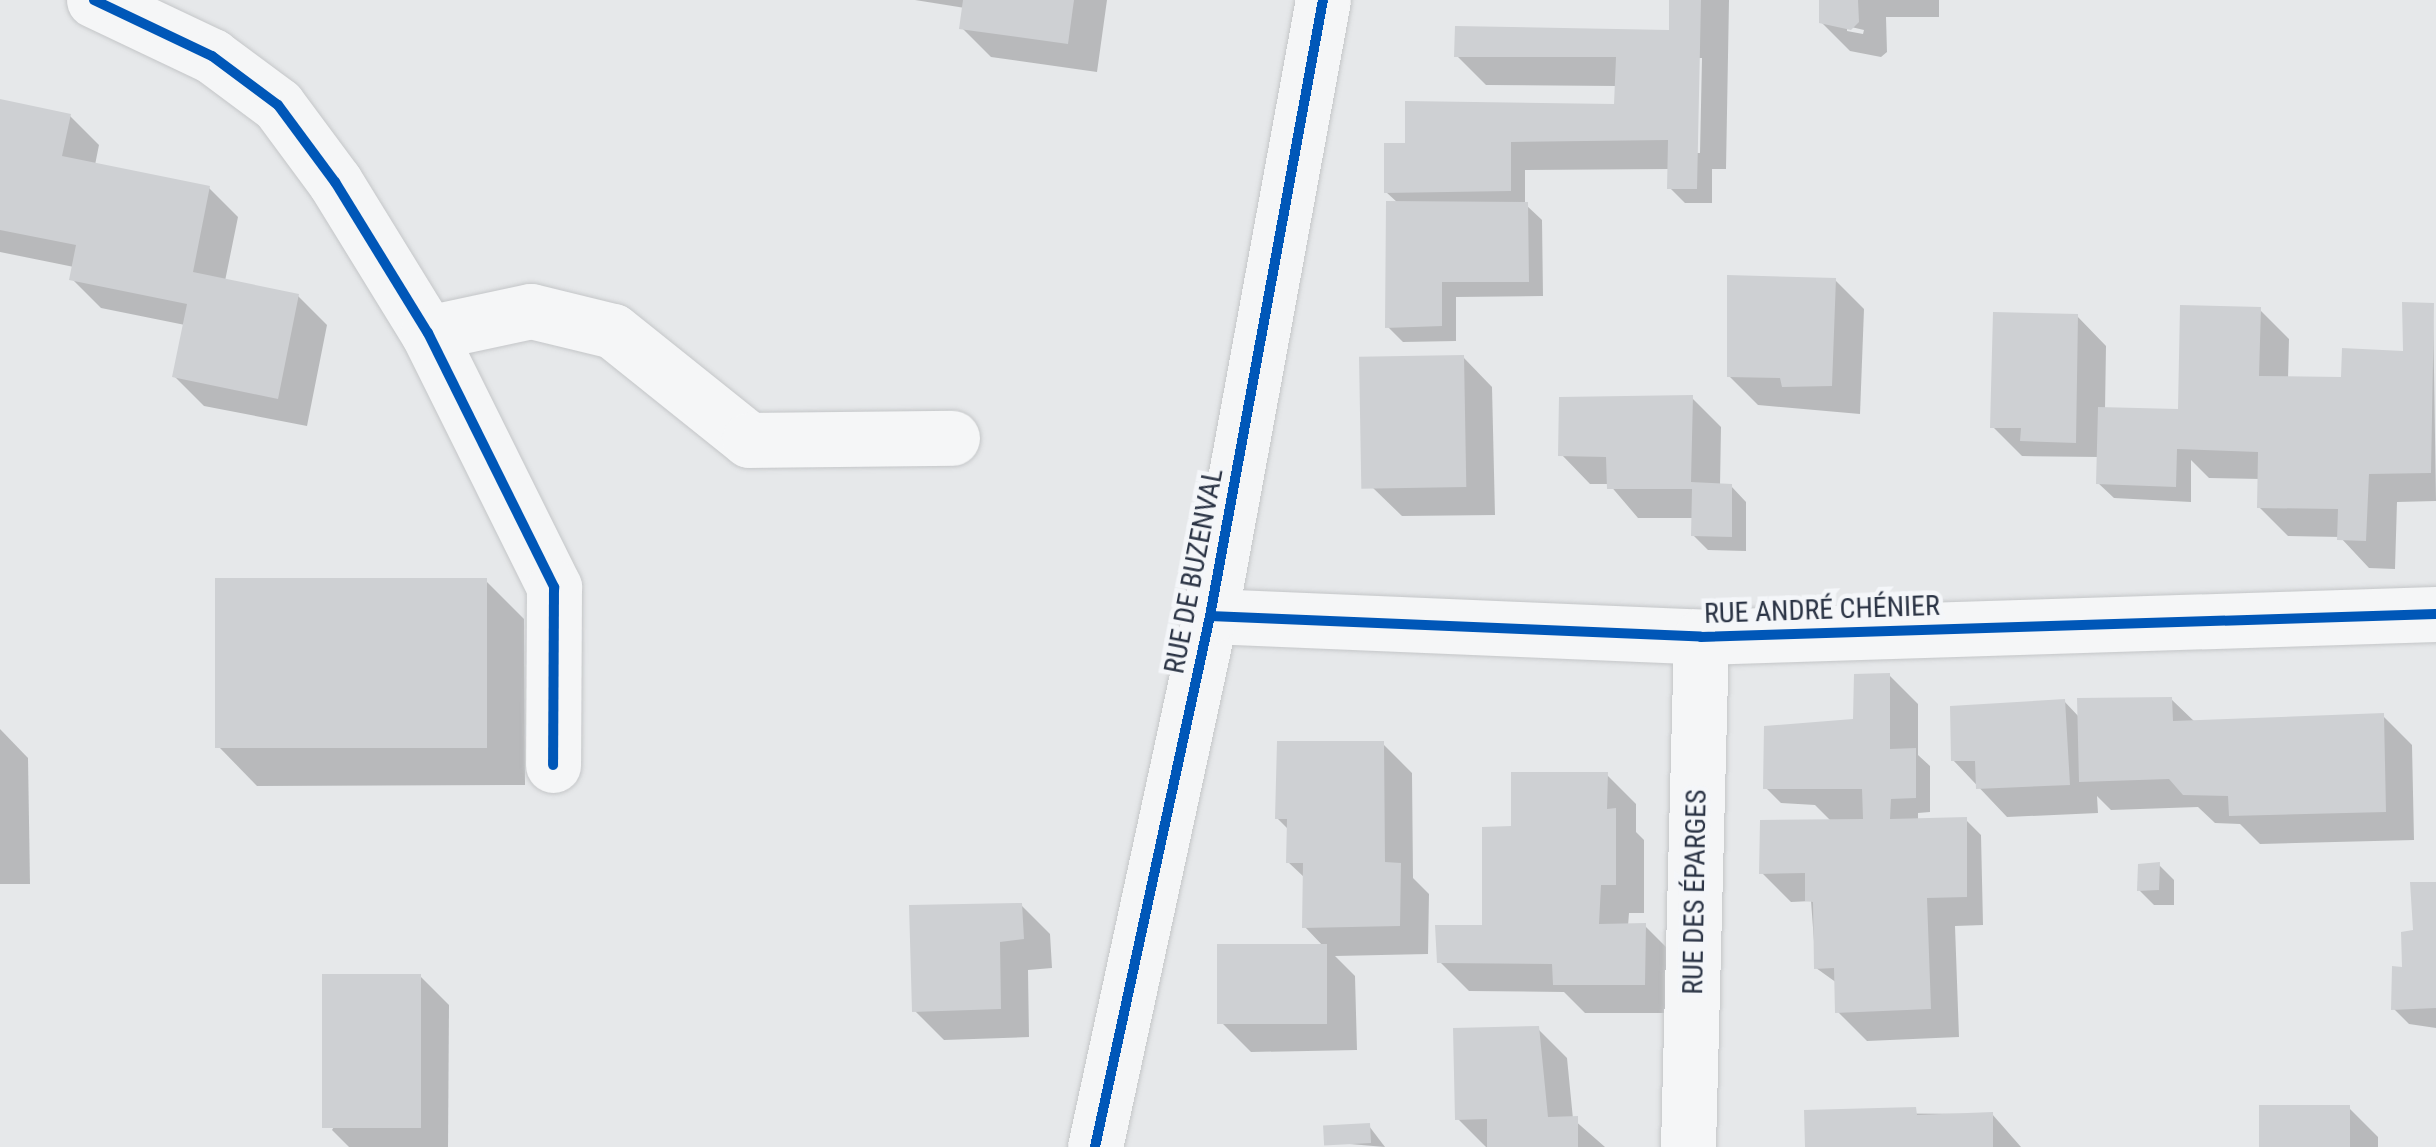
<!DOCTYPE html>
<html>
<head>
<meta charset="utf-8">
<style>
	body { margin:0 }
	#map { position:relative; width:2436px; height:1147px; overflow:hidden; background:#e6e8ea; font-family:"Roboto Condensed",sans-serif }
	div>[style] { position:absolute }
	.shadow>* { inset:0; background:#0003 }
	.building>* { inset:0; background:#ced0d3; transform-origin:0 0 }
	.roads { filter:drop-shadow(0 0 2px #c4c6c8) drop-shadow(0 0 2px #c4c6c8) }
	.minor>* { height:55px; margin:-27.5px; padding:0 27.5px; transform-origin:27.5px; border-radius:27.5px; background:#f5f6f7 }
	.cycleway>* { height:10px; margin:-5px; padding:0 5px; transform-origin:5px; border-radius:5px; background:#0057b8 }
	span { translate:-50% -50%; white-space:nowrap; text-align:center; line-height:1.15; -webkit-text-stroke:9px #f4f6f9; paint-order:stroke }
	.street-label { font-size:28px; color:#2b3445 }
</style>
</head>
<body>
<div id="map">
	<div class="shadow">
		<div style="clip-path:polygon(915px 0,1107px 0,1097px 72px,991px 57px,962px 28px,965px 8px)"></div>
		<div style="clip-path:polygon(evenodd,1672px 0,1729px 0,1726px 169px,1712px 169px,1712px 203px,1685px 203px,1670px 188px,1670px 169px,1525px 170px,1525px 204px,1542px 220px,1543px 296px,1456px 297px,1456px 341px,1403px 342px,1388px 327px,1398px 203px,1386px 192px,1411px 146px,1616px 107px,1617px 86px,1486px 85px,1457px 56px,1671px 32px,1672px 0,1697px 58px,1702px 58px,1700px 153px,1695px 153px,1697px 58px)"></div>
		<div style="clip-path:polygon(evenodd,1821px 0,1939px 0,1939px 17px,1886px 17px,1887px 52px,1881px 57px,1850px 51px,1821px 22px,1821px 0,1847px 26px,1864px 30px,1863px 34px,1847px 31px,1847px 26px)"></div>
		<div style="clip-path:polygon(0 102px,70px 116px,99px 145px,95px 165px,209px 188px,238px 217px,225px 281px,298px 296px,327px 325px,307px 426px,204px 406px,175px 377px,185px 325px,101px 308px,72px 279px,74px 267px,0 252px)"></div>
		<div style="clip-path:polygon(1835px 280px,1864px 309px,1860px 414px,1758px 405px,1729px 376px)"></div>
		<div style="clip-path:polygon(2433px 305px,2436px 501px,2397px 502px,2395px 569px,2369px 568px,2340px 537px,2288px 536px,2259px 507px,2260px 479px,2209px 478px,2191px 460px,2191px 502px,2114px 498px,2098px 483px,2099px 457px,2022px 456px,1993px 427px,2077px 316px,2106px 346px,2105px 410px,2177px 411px,2260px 310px,2289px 339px,2288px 379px,2343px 380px,2405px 353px)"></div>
		<div style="clip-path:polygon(1463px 357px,1492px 387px,1495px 515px,1402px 516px,1372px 487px)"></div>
		<div style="clip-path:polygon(1692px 398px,1721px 427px,1720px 486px,1731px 486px,1746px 502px,1746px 551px,1708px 550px,1693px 535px,1693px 518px,1638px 518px,1609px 484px,1590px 484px,1561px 454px)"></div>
		<div style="clip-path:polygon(486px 581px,524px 619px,525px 785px,257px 786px,219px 747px)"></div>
		<div style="clip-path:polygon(1889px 675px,1918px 704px,1918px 755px,1930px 766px,1930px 812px,1918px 813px,1918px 821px,1966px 820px,1981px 835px,1983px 925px,1955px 926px,1959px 1037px,1867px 1041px,1838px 1012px,1837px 983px,1816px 968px,1811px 901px,1791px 902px,1762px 873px,1832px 822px,1815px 805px,1781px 803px,1766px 788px,1856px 722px)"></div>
		<div style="clip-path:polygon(2171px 699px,2196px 723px,2383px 716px,2412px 745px,2414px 840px,2260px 844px,2240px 824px,2215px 823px,2198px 807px,2111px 810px,2097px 796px,2098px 813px,2007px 817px,1953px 760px,2064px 701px,2080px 718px)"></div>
		<div style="clip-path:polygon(0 729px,28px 758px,30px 884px,0 884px)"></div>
		<div style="clip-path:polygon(1383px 744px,1412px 773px,1413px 878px,1429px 894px,1428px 954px,1335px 956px,1355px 976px,1357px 1050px,1251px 1052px,1222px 1023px,1324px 947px,1305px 927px,1305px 878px,1288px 862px,1289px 830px,1277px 818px)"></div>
		<div style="clip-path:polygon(1607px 775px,1636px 804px,1636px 832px,1644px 840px,1644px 913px,1629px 913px,1628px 926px,1645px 926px,1674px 955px,1673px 1013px,1585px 1013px,1564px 992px,1469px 991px,1440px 962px,1485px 927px,1514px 829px)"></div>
		<div style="clip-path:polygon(2159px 865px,2174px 880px,2174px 905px,2154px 905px,2139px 890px)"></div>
		<div style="clip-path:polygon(2436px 884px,2436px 1028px,2409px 1024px,2394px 1009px)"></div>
		<div style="clip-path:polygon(1021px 905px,1050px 934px,1052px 968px,1028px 970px,1029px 1037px,944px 1040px,915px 1011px)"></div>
		<div style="clip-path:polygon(420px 976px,449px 1005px,448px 1147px,349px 1147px,332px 1130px)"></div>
		<div style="clip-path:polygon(1538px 1029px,1567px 1058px,1573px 1119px,1605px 1147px,1486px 1147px,1458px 1119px)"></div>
		<div style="clip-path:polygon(2349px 1108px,2378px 1137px,2378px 1147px,2262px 1147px)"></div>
		<div style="clip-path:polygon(1806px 1113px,1992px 1114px,2021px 1147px,1808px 1147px)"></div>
		<div style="clip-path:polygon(1369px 1126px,1385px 1147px,1326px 1142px)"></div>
	</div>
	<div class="building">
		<div style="clip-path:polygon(963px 0,1074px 0,1068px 44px,959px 29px)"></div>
		<div style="clip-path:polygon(1669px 0,1701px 0,1697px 189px,1667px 189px,1668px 140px,1511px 142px,1511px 191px,1384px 193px,1384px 143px,1405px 143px,1405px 101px,1614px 104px,1616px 57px,1454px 57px,1455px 26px,1669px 30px)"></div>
		<div style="clip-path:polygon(1819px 0,1858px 0,1859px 22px,1851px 30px,1819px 23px)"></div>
		<div style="clip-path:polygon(0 99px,71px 114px,62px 156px,210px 186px,193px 272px,299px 294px,278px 399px,172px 377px,187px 304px,69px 280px,76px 245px,0 230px)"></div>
		<div style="clip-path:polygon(1386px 201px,1528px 202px,1529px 282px,1442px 282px,1442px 326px,1385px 328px)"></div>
		<div style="clip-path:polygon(1727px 275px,1836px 278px,1832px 386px,1782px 387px,1780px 378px,1727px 377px)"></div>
		<div style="clip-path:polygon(2402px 302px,2434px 303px,2431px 473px,2369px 474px,2366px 541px,2337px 540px,2338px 509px,2257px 508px,2258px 452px,2177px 449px,2176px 487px,2096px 484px,2098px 407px,2178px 409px,2180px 305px,2261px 307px,2259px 376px,2341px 377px,2342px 348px,2403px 351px)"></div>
		<div style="clip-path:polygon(1993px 312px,2078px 314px,2076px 443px,2020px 441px,2021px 428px,1990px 428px)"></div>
		<div style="left:1464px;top:355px;width:132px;height:105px;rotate:89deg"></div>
		<div style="clip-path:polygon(1693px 395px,1691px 482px,1732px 484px,1732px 537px,1691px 536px,1692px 489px,1607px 489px,1606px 457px,1558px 456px,1559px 397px)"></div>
		<div style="left:215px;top:578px;width:272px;height:170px"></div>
		<div style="clip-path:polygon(1890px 673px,1890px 749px,1916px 748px,1916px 798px,1891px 799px,1890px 819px,1967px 817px,1967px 897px,1927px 898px,1931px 1009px,1835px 1013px,1834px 968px,1814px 969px,1813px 902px,1805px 901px,1805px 873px,1759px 874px,1760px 820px,1863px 819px,1862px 789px,1763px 789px,1764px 726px,1853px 719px,1854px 674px)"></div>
		<div style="clip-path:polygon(2172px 697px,2173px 721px,2384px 713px,2386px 812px,2229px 816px,2228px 796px,2183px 795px,2169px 779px,2079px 782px,2077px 698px)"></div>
		<div style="clip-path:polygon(2065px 699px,2070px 785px,1976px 789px,1975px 761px,1951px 761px,1950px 706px)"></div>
		<div style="clip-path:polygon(1277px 741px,1384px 741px,1385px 862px,1401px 863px,1400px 926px,1302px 928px,1303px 863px,1286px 863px,1287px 819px,1275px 819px)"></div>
		<div style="clip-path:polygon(1511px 772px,1608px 772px,1607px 809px,1616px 808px,1616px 885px,1601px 885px,1599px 924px,1646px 923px,1645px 985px,1553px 985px,1552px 964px,1437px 963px,1435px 925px,1482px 925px,1482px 827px,1511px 826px)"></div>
		<div style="clip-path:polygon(2160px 862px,2159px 890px,2137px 891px,2138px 864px)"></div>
		<div style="clip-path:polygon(2410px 882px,2436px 882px,2436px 1008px,2391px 1010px,2392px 966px,2402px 967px,2401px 932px,2413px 930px)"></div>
		<div style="clip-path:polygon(1022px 903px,1024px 939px,1000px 942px,1001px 1009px,912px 1012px,909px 905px)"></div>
		<div style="left:1217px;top:944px;width:110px;height:80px"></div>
		<div style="left:421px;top:974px;width:154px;height:99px;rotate:90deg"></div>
		<div style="clip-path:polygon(1539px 1026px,1548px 1117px,1578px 1116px,1578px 1147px,1487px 1147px,1487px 1119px,1455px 1120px,1453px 1028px)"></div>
		<div style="left:2350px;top:1105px;width:42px;height:91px;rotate:90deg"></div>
		<div style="clip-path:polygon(1916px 1107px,1917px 1115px,1993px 1112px,1993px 1147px,1805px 1147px,1804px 1110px)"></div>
		<div style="left:1370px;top:1123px;width:20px;height:47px;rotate:87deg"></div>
	</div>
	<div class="roads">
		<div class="minor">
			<div style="left:94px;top:0;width:131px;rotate:25.4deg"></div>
			<div style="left:212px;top:56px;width:82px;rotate:36.6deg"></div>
			<div style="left:278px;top:105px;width:96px;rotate:53.5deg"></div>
			<div style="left:335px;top:182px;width:177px;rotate:58.4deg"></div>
			<div style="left:428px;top:333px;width:284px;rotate:63.6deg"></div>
			<div style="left:554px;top:587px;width:178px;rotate:90.3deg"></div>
			<div style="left:428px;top:333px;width:105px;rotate:-12.1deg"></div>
			<div style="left:531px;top:311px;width:84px;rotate:13.7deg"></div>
			<div style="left:613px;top:331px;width:174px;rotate:38.7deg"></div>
			<div style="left:749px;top:440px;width:203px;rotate:-0.6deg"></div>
			<div style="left:1210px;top:616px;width:491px;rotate:2.4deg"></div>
			<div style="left:1701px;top:637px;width:735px;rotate:-1.79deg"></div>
			<div style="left:1095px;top:1147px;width:543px;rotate:-77.78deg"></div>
			<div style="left:1210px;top:616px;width:626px;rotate:-79.61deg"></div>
			<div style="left:1688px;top:1147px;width:510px;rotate:-88.54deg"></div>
		</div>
	</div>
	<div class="cycleway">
		<div style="left:94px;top:0;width:131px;rotate:25.4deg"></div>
		<div style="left:212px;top:56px;width:82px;rotate:36.6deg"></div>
		<div style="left:278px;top:105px;width:96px;rotate:53.5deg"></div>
		<div style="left:335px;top:182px;width:177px;rotate:58.4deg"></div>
		<div style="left:428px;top:333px;width:284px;rotate:63.6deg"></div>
		<div style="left:554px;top:587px;width:178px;rotate:90.3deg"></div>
		<div style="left:1210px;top:616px;width:491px;rotate:2.4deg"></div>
		<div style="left:1701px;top:637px;width:735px;rotate:-1.79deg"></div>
		<div style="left:1095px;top:1147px;width:543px;rotate:-77.78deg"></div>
		<div style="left:1210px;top:616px;width:626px;rotate:-79.61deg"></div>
	</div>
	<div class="street-label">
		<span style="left:1194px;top:571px;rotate:-79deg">RUE DE BUZENVAL</span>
		<span style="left:1822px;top:610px;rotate:-2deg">RUE ANDRÉ CHÉNIER</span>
		<span style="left:1695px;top:892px;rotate:-89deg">RUE DES ÉPARGES</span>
	</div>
</div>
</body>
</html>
